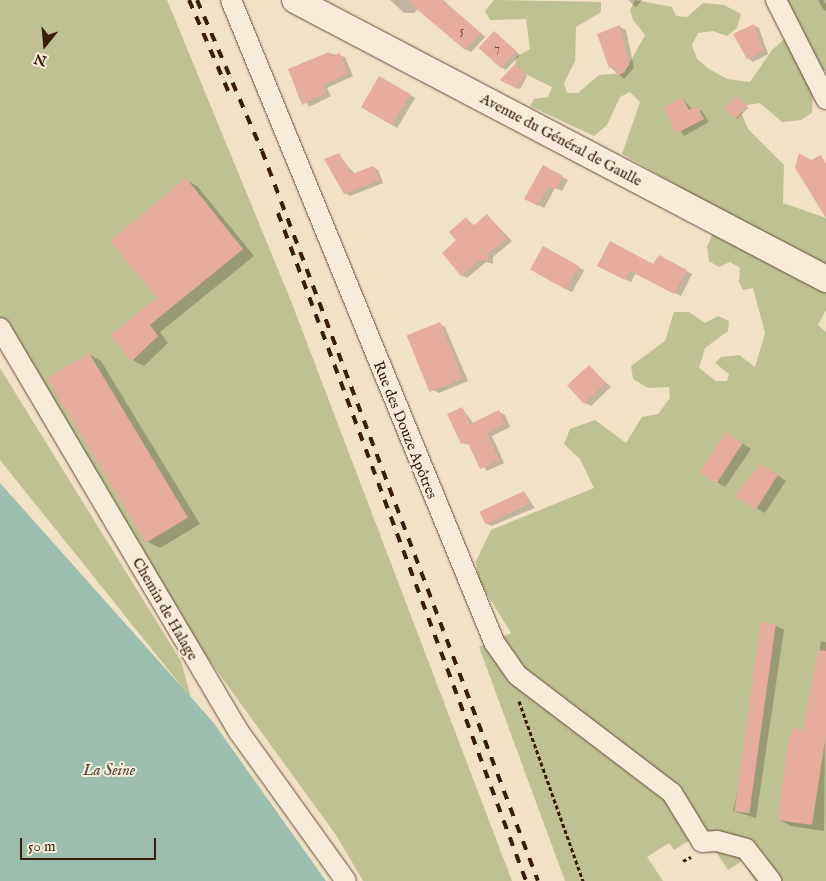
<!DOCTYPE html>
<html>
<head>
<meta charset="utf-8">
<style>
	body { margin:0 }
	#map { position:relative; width:826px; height:881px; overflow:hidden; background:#f1e1c5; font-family:"IM FELL English",serif }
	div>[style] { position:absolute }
	.green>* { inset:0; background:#bec191 }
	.water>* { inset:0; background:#9cbeae }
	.shadow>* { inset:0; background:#0003; transform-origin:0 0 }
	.building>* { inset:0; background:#e6ac9c; transform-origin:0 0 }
	.path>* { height:3px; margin-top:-1.5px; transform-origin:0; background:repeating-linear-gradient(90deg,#3b1b09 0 4px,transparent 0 6.5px) }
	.roads { filter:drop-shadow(0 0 1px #684c38) drop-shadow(0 0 1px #684c38) }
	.minor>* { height:20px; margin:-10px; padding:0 10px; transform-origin:10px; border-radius:10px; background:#f6ecd9 }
	.tertiary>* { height:26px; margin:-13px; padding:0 13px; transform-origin:13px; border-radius:13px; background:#f6ecd9 }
	.rail>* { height:4px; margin-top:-2px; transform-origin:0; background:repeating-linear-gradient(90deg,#3b1b09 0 9px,transparent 0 18px) }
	span { translate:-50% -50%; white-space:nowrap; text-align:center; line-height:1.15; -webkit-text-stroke:4px #f6ecd9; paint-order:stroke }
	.number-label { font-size:12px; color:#663f2e }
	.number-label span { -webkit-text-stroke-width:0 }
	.street-label { font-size:15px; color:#3b1b09 }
	.water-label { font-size:16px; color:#584c3b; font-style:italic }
	.north { position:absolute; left:20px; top:20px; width:50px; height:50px; -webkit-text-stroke:4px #f6ecd9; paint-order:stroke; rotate:197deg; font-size:14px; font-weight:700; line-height:20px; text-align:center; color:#3b1b09 }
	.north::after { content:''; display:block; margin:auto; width:18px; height:22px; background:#3b1b09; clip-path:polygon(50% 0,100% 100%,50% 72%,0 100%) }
	.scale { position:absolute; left:20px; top:838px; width:136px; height:22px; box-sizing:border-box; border:2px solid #3b1b09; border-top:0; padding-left:6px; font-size:15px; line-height:18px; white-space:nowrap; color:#3b1b09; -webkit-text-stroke:4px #f6ecd9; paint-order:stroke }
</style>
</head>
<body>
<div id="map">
	<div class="green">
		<div style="clip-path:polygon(0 0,167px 0,291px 301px,512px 881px,363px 881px,336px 835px,201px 649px,0 323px)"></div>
		<div style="clip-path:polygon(494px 0,601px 2px,601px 12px,576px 27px,575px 61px,564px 83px,567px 93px,578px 93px,599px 75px,624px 73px,645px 35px,633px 20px,630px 10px,635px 0,672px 7px,676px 16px,687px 17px,703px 3px,724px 5px,741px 14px,737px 28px,727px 36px,713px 31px,698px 33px,692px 45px,697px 59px,709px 69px,727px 79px,750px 82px,772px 50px,790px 34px,774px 0,823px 0,826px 4px,826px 71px,814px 72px,812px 113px,801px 120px,782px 122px,760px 103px,747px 105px,741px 112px,748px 129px,784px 165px,783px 203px,826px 218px,826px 310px,818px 325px,826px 332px,826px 881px,755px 881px,742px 861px,728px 870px,703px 832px,674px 850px,669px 843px,647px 857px,663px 881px,565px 881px,479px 647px,511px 633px,479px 581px,476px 561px,491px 530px,594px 488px,580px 459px,564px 444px,570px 429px,595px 420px,626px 443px,642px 417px,658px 414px,670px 398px,669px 387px,648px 388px,633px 379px,631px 366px,665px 341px,674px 312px,689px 312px,705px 323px,718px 316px,729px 321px,728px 331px,705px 348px,699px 368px,716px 381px,727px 381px,729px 374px,715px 363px,721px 357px,739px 355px,755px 367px,765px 333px,753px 288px,743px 290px,739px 282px,740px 268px,730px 262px,719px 267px,709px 261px,707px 247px,722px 211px,622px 154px,640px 102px,630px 92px,620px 97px,607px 125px,594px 136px,530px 106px,534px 99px,548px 97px,552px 87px,515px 69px,516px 57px,530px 49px,526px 19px,490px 20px,485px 11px)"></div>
		<div style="clip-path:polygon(0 368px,181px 661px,191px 698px,0 460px)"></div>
	</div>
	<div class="water">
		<div style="clip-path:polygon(0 483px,213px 722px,326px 881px,0 881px)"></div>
	</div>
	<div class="shadow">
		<div style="clip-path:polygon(390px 0,418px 0,422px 5px,414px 13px,404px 13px)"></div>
		<div style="clip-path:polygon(430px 0,443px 0,485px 37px,471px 52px,465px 49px,419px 11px)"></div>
		<div style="clip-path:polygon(628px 0,642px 0,636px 7px)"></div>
		<div style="clip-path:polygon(818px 0,826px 0,826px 11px,823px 9px)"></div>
		<div style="clip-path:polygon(753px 25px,759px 28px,768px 54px,753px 62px,748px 58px)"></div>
		<div style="clip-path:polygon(620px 27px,626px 30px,634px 68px,624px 79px,610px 67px)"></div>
		<div style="clip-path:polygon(494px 32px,520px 55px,506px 70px,501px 67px)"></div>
		<div style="clip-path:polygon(329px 53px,345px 57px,353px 76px,327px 88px,331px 96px,309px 107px,289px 70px)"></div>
		<div style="clip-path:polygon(518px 67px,527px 76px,520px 89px,502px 80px)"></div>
		<div style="left:380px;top:77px;width:41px;height:35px;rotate:31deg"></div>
		<div style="clip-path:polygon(682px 98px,693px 110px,702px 111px,709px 122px,684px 136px,665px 108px)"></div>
		<div style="clip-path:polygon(739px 99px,748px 108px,737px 119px,735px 118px)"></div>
		<div style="clip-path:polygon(338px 155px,355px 174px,373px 167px,378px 170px,383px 183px,350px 196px,345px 193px)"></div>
		<div style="clip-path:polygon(543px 167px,568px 180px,562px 191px,555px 188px,544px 208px,526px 198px)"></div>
		<div style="clip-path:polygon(186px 180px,197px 186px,254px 256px,160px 332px,168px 343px,144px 366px,133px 360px,159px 298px)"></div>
		<div style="clip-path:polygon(487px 215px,512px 241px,493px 257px,493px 264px,486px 262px,467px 278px,461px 275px,458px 240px,466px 219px,475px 226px)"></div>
		<div style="left:544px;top:248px;width:46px;height:25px;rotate:29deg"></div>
		<div style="clip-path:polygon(659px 256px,692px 274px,681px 296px,636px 273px,631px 282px,598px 265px,654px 266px)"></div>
		<div style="clip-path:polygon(440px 324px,445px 327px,468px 381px,439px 393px,433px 390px)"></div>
		<div style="clip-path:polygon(89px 354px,101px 361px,200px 524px,160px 548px,148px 542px,49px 379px)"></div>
		<div style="clip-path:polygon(589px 367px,611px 387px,591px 406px,585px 403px)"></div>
		<div style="clip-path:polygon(462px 408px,473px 423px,499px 412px,505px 415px,510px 427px,492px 436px,504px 463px,487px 471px,470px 445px,462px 443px)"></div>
		<div style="clip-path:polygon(735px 438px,751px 449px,725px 487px,701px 472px)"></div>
		<div style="clip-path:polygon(770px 470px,786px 481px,765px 513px,756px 508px)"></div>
		<div style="clip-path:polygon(524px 492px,535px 508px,491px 526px,485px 522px)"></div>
		<div style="clip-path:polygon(775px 625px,784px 630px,756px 818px,733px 811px)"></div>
		<div style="clip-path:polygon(821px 641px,826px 642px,824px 831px,791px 826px,779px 820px,804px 732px)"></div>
	</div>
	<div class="building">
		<div style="clip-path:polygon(406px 0,442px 0,481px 33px,465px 50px)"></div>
		<div style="clip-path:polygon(754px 24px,763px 51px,747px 59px,733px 34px)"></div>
		<div style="clip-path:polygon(620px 25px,629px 65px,618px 77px,614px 66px,609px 68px,597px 34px)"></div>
		<div style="left:494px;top:31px;width:30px;height:23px;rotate:42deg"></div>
		<div style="clip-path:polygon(329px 52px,331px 56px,340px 53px,348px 73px,323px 85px,326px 93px,302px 105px,288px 69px)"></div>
		<div style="clip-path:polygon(515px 64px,525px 74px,517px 89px,500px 80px)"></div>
		<div style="left:379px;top:76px;width:36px;height:36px;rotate:30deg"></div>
		<div style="left:736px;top:96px;width:15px;height:17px;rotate:42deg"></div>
		<div style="clip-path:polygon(682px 97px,689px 110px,697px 106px,704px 119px,677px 133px,663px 108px)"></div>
		<div style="clip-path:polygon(339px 153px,352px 174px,373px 166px,379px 180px,344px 194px,324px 159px)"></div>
		<div style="clip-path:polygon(799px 153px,811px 160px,821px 155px,826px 164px,826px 218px,795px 168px)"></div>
		<div style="clip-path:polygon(543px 165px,563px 176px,556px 189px,549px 186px,538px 206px,524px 199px)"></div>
		<div style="clip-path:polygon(186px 178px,243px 249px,150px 325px,158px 336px,132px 361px,110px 335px,157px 298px,110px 241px)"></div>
		<div style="clip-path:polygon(487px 214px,507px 238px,488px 253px,488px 261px,480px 260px,461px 276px,442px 253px,456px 240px,449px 232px,466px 217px,473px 226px)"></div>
		<div style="clip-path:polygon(610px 241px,653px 264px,659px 255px,687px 270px,674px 294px,630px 271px,625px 280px,597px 266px)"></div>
		<div style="left:543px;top:246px;width:41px;height:27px;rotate:29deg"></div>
		<div style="left:440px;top:322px;width:61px;height:36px;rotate:68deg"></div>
		<div style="left:89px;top:353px;width:192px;height:49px;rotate:59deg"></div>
		<div style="left:589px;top:365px;width:25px;height:30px;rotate:47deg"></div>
		<div style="clip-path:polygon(462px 407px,470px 424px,499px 410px,505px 424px,487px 433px,499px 460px,480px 469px,467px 441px,461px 444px,447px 414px)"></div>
		<div style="left:726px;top:432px;width:20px;height:48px;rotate:33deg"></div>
		<div style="clip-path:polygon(761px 464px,778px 475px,756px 509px,734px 496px)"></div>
		<div style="left:524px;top:491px;width:14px;height:49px;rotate:65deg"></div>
		<div style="left:761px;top:622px;width:15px;height:191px;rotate:8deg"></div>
		<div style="clip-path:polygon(818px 650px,826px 651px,826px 734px,812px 825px,778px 820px,788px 745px,792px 728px,803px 730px)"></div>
	</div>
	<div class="path">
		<div style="left:519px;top:701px;width:191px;rotate:70.4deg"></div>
		<div style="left:683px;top:861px;width:9px;rotate:-27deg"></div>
	</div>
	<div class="roads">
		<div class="minor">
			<div style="left:231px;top:0;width:694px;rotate:67.72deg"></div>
			<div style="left:494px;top:642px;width:40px;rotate:55.1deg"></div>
			<div style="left:517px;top:675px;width:195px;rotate:37.3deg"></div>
			<div style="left:672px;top:793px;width:57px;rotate:58.5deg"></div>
			<div style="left:702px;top:842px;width:15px;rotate:-4deg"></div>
			<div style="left:717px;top:841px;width:30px;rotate:15deg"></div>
			<div style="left:746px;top:849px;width:41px;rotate:52deg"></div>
			<div style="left:776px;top:0;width:111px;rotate:63.2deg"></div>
			<div style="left:0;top:328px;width:469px;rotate:59.4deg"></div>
			<div style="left:239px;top:732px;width:183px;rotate:54.3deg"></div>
		</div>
		<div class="tertiary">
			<div style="left:295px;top:0;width:600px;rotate:27.72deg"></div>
		</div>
	</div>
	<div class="rail">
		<div style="left:189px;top:0;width:103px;rotate:66.7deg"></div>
		<div style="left:197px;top:0;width:164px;rotate:66.7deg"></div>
		<div style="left:262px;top:151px;width:780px;rotate:69.29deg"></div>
		<div style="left:278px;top:213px;width:713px;rotate:69.63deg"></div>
	</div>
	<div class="number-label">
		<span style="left:462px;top:31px">5</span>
		<span style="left:497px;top:49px">7</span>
	</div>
	<div class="street-label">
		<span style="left:561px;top:140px;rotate:28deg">Avenue du Général de Gaulle</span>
		<span style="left:405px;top:430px;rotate:68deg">Rue des Douze Apôtres</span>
		<span style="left:165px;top:609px;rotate:60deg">Chemin de Halage</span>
	</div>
	<div class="water-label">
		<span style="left:109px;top:771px">La Seine</span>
	</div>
	<div class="north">N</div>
	<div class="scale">50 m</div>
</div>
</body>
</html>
